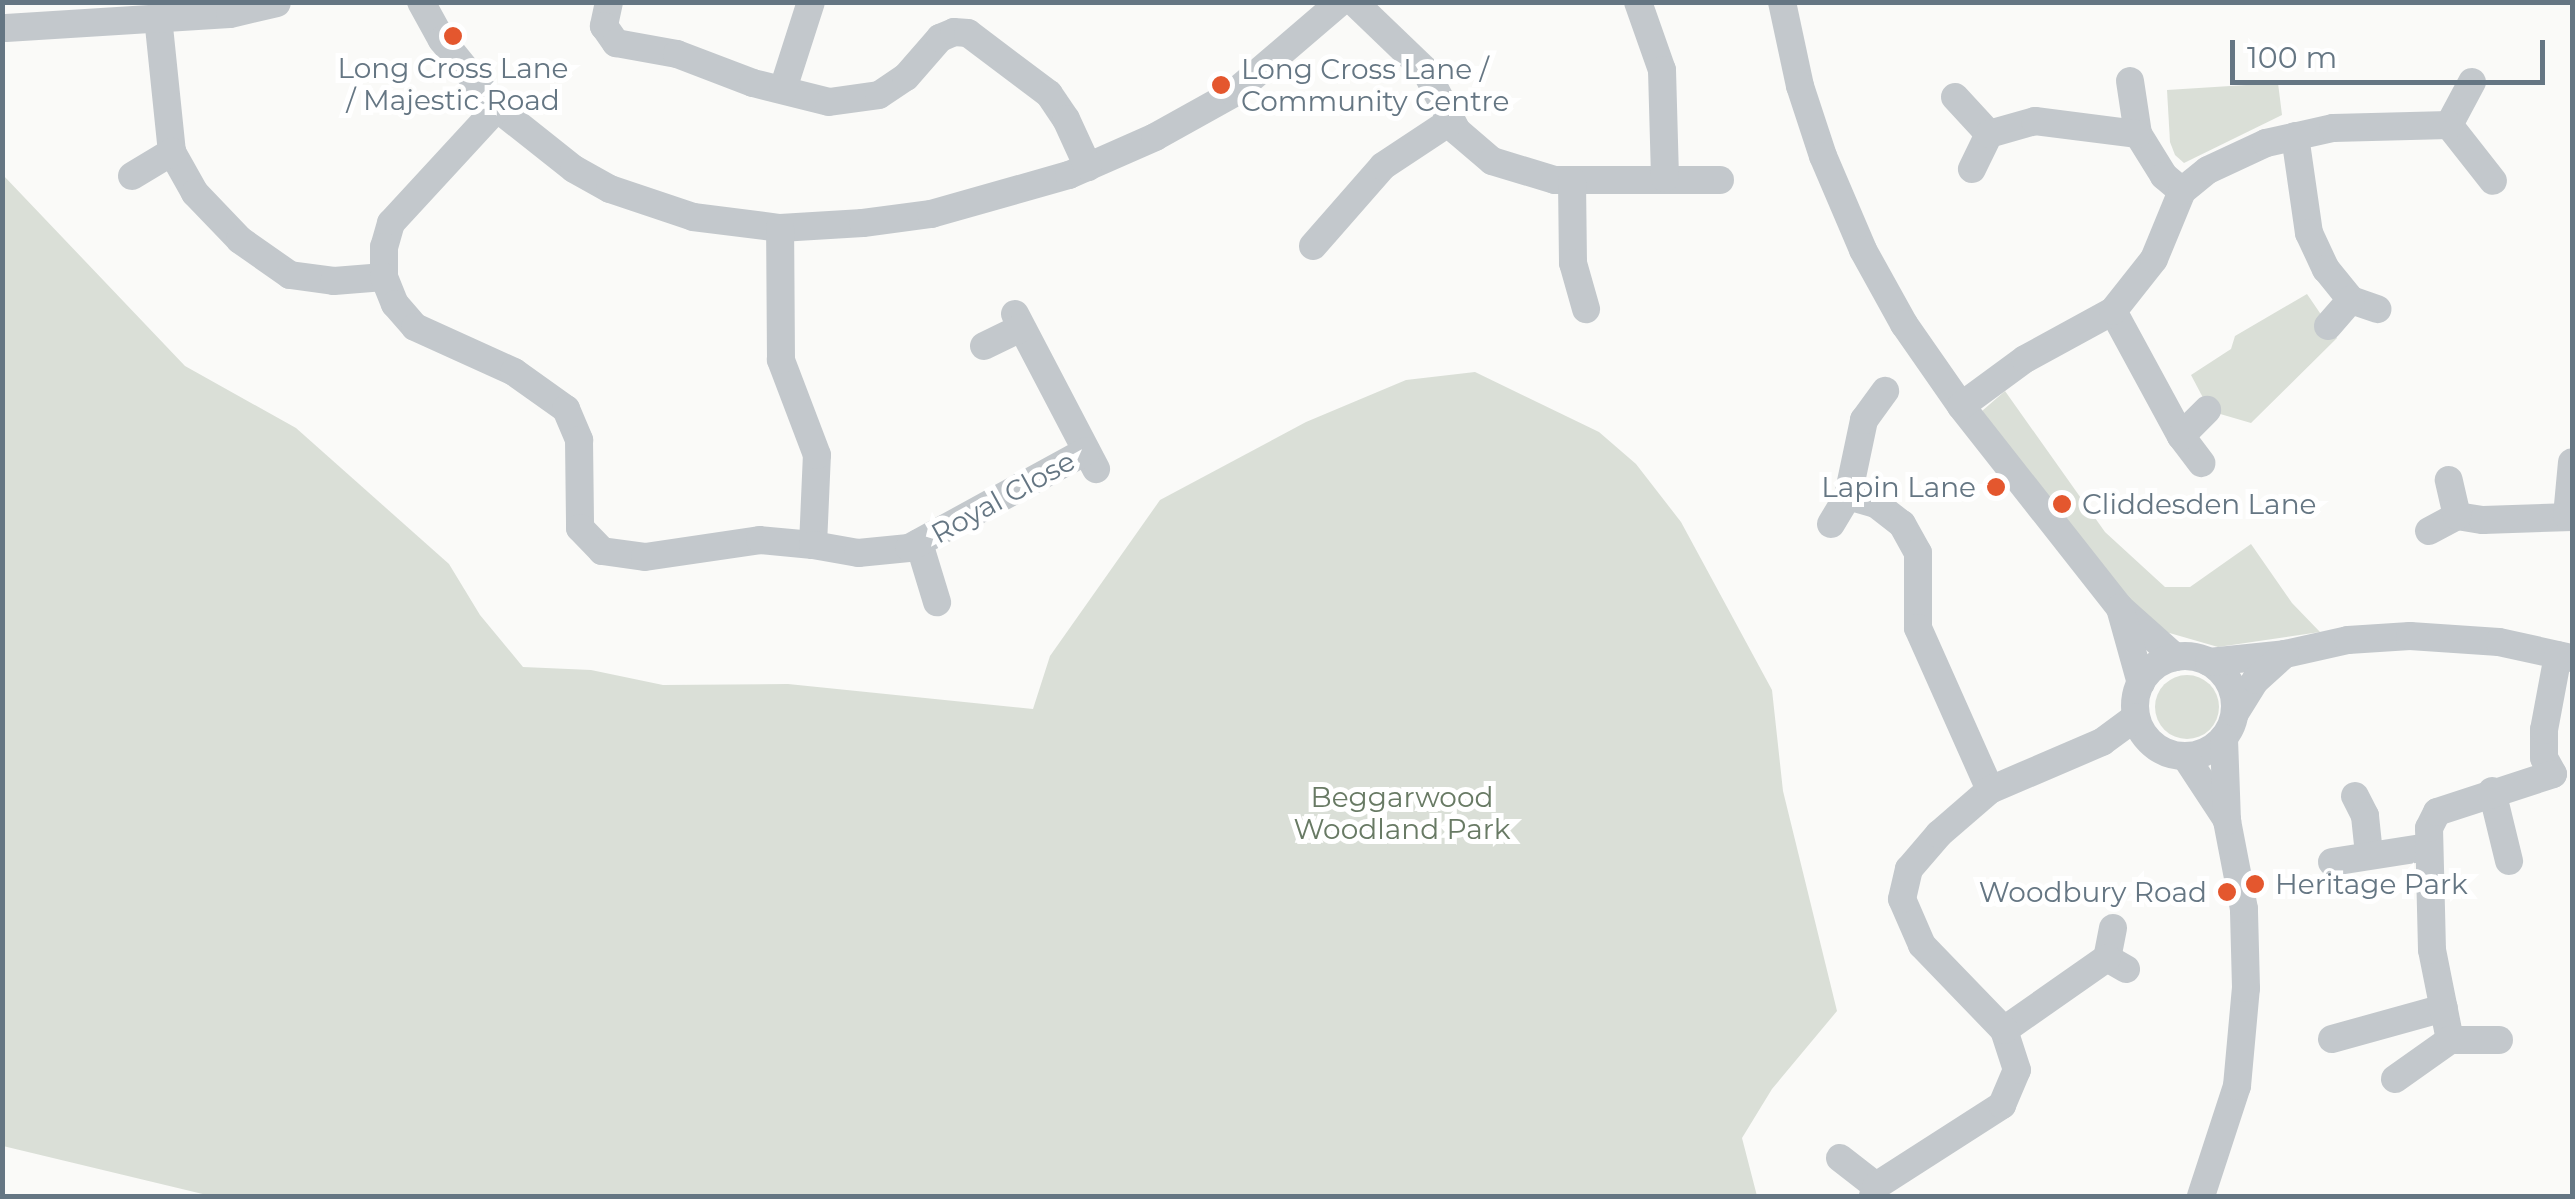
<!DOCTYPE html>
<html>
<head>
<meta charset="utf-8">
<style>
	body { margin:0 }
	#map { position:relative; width:2575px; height:1199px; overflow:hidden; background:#fafaf8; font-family:Montserrat,sans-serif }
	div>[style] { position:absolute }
	.green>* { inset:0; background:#dadfd7 }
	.round { border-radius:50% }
	.minor>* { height:28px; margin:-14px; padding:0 14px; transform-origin:14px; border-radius:14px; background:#c3c8cc }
	.minor>.ring { margin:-14px; padding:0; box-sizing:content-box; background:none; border:28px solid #c3c8cc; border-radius:50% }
	.dots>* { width:28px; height:28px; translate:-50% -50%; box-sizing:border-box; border:5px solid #fff; border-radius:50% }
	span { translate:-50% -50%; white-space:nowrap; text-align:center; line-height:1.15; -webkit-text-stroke:10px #fff; paint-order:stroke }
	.poi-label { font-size:28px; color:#657683 }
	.left { translate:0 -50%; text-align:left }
	.right { translate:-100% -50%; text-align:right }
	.street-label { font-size:28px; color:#657683 }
	.park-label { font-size:28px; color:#687a64 }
	.frame { position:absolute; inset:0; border:5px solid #657683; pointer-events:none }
	.scale { position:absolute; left:2230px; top:40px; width:315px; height:45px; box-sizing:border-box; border:5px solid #657683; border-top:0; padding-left:12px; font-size:30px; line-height:35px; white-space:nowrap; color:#657683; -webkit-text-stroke:8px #fff; paint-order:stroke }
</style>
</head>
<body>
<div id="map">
	<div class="green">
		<div style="clip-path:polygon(2278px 83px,2282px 115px,2184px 163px,2175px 155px,2170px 142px,2167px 90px)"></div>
		<div style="clip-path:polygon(3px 175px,185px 366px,296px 428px,449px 564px,480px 615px,523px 667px,591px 670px,663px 685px,788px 684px,1033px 709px,1050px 656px,1160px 500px,1306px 422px,1406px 380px,1475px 372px,1599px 432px,1636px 464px,1681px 522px,1772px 690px,1783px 791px,1837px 1011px,1772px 1089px,1742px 1138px,1757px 1196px,211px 1196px,3px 1146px)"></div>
		<div style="clip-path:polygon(2307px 294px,2337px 338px,2251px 423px,2210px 411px,2191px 375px,2231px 349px,2235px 336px)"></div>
		<div style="clip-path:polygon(2005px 391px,2105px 532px,2165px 587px,2190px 587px,2251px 544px,2292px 603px,2320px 632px,2218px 647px,2166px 632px,2129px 601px,1982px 411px)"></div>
		<div class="round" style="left:2155px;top:675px;width:64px;height:64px"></div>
	</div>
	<div class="minor">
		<div style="left:421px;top:2px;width:43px;rotate:61.1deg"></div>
		<div style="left:442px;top:40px;width:87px;rotate:51deg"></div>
		<div style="left:497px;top:108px;width:98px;rotate:38.4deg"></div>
		<div style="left:574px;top:169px;width:41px;rotate:29.1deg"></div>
		<div style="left:610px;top:189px;width:88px;rotate:18.6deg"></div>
		<div style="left:693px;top:217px;width:88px;rotate:7.2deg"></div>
		<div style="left:780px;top:228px;width:83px;rotate:-3.4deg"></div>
		<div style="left:863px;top:223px;width:69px;rotate:-7.5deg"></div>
		<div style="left:931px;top:214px;width:143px;rotate:-15.8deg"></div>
		<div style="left:1069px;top:175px;width:94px;rotate:-23.8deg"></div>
		<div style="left:1155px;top:137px;width:90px;rotate:-29.1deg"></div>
		<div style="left:1234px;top:93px;width:140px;rotate:-40.6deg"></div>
		<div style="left:609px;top:2px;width:25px;rotate:102deg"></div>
		<div style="left:604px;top:26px;width:21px;rotate:55deg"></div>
		<div style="left:616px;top:43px;width:62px;rotate:10.2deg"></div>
		<div style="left:677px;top:54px;width:81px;rotate:20.9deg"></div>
		<div style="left:753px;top:83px;width:78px;rotate:14deg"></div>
		<div style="left:829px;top:102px;width:50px;rotate:-8deg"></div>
		<div style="left:879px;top:95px;width:32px;rotate:-34deg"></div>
		<div style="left:906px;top:77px;width:52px;rotate:-48.9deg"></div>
		<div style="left:940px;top:38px;width:15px;rotate:-23deg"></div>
		<div style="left:954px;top:32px;width:14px;rotate:4deg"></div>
		<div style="left:968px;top:33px;width:101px;rotate:37deg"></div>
		<div style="left:1049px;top:94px;width:30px;rotate:56deg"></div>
		<div style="left:1066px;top:119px;width:53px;rotate:65.4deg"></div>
		<div style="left:1354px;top:2px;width:98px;rotate:43.8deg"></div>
		<div style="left:1425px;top:70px;width:69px;rotate:62.3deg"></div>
		<div style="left:1457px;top:131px;width:46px;rotate:40.6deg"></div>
		<div style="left:1492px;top:161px;width:66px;rotate:16.8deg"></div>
		<div style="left:1555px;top:180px;width:165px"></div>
		<div style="left:1638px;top:2px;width:72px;rotate:70.6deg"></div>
		<div style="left:1662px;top:70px;width:108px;rotate:88.4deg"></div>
		<div style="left:1782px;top:2px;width:86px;rotate:77.9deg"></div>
		<div style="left:1800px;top:86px;width:74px;rotate:71.8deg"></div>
		<div style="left:1823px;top:156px;width:102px;rotate:66.9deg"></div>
		<div style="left:1863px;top:250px;width:85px;rotate:61deg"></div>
		<div style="left:1904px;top:324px;width:100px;rotate:55.2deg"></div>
		<div style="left:1961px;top:406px;width:257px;rotate:51.8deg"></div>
		<div style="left:2120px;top:608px;width:74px;rotate:41.7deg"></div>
		<div style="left:158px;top:17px;width:136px;rotate:84.1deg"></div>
		<div style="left:172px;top:152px;width:47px;rotate:60.7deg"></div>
		<div style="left:195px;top:193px;width:65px;rotate:46.2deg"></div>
		<div style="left:240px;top:240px;width:61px;rotate:35deg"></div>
		<div style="left:290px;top:275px;width:44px;rotate:7.8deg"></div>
		<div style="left:334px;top:281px;width:50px;rotate:-4.6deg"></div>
		<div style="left:6px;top:28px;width:224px;rotate:-3.6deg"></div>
		<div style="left:230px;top:14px;width:48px;rotate:-13.2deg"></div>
		<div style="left:2130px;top:81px;width:54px;rotate:81.4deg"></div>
		<div style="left:2138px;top:134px;width:49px;rotate:58.2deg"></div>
		<div style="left:2164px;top:176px;width:23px;rotate:40deg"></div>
		<div style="left:2472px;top:82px;width:49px;rotate:118.1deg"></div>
		<div style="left:2449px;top:125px;width:71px;rotate:51.8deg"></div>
		<div style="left:783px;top:89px;width:91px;rotate:-72.2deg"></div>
		<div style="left:1955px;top:97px;width:50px;rotate:47.4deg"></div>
		<div style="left:1989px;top:134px;width:39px;rotate:116deg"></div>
		<div style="left:497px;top:108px;width:156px;rotate:132.7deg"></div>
		<div style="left:391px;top:223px;width:25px;rotate:106deg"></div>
		<div style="left:384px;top:247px;width:30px;rotate:90deg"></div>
		<div style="left:384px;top:277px;width:29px;rotate:68deg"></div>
		<div style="left:395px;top:304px;width:30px;rotate:49deg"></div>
		<div style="left:415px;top:327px;width:109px;rotate:24.4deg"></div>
		<div style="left:514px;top:372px;width:64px;rotate:35.4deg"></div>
		<div style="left:566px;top:409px;width:34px;rotate:67deg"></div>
		<div style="left:579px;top:440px;width:88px;rotate:89.3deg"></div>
		<div style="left:580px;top:528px;width:32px;rotate:46deg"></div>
		<div style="left:602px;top:551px;width:43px;rotate:7.9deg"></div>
		<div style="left:645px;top:557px;width:116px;rotate:-8.4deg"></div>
		<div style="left:760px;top:540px;width:53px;rotate:5.4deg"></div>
		<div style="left:813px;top:545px;width:90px;rotate:-87.5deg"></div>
		<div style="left:817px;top:455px;width:102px;rotate:-110.8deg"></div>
		<div style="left:781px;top:360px;width:132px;rotate:-90.4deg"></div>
		<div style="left:1989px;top:134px;width:48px;rotate:-15.8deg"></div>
		<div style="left:2035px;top:121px;width:104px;rotate:7.2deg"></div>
		<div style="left:2295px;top:136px;width:98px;rotate:81.8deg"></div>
		<div style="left:2309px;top:233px;width:40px;rotate:65deg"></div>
		<div style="left:2326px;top:269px;width:40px;rotate:51deg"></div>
		<div style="left:2351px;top:300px;width:28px;rotate:19deg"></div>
		<div style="left:132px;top:176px;width:47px;rotate:-31deg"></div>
		<div style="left:1572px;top:181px;width:82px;rotate:89.3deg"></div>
		<div style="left:1573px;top:263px;width:48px;rotate:74.2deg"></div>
		<div style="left:1313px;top:246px;width:106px;rotate:-48.8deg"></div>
		<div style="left:1383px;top:166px;width:82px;rotate:-33.5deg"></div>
		<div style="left:2113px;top:311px;width:142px;rotate:61.5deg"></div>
		<div style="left:2181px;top:436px;width:34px;rotate:53deg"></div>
		<div style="left:1015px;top:314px;width:175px;rotate:62.4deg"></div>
		<div style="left:2328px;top:326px;width:35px;rotate:-49deg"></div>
		<div style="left:984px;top:346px;width:41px;rotate:-25.9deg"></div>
		<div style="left:1961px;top:406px;width:79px;rotate:-36.3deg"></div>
		<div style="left:2025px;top:359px;width:100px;rotate:-28.6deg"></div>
		<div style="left:2113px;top:311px;width:66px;rotate:-51.7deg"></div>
		<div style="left:2154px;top:259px;width:74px;rotate:-67.6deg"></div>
		<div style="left:2182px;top:191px;width:33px;rotate:-39deg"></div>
		<div style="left:2208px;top:170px;width:64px;rotate:-25deg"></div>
		<div style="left:2266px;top:143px;width:69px;rotate:-12.6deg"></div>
		<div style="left:2333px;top:128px;width:116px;rotate:-1.5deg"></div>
		<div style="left:2181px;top:436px;width:37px;rotate:-45deg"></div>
		<div style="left:1848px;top:496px;width:29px;rotate:16deg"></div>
		<div style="left:1876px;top:504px;width:33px;rotate:38deg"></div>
		<div style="left:1902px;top:524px;width:33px;rotate:61deg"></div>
		<div style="left:1918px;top:553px;width:75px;rotate:90deg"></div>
		<div style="left:1918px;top:628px;width:177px;rotate:66deg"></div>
		<div style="left:2457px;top:516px;width:26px;rotate:9deg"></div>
		<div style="left:2483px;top:520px;width:89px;rotate:-1.9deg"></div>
		<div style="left:2567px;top:516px;width:54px;rotate:-84.7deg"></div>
		<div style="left:1831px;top:524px;width:33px;rotate:-59deg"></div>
		<div style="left:1848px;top:496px;width:78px;rotate:-78.1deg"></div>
		<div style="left:1864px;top:420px;width:36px;rotate:-54deg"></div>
		<div style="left:2429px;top:531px;width:32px;rotate:-28deg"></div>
		<div style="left:2457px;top:516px;width:37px;rotate:-103deg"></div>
		<div style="left:919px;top:543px;width:62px;rotate:73deg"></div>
		<div style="left:813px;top:545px;width:46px;rotate:10.1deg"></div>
		<div style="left:858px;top:553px;width:51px;rotate:-5.6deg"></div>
		<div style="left:909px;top:548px;width:202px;rotate:-28.7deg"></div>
		<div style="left:2120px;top:608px;width:78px;rotate:74.4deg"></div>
		<div class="ring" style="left:2135px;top:656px;width:72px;height:72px"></div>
		<div style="left:2209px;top:662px;width:76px;rotate:-6deg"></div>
		<div style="left:2285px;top:654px;width:65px;rotate:-12.5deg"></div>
		<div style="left:2348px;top:640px;width:62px;rotate:-3.7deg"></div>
		<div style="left:2410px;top:636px;width:89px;rotate:3.9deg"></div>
		<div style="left:2499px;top:642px;width:75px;rotate:12.4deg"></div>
		<div style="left:2235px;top:713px;width:39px;rotate:-58deg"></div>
		<div style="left:2256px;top:680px;width:39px;rotate:-42deg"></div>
		<div style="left:2185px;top:756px;width:77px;rotate:56.7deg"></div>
		<div style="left:2553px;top:774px;width:18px;rotate:-119deg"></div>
		<div style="left:2544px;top:758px;width:28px;rotate:-90deg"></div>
		<div style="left:2544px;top:730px;width:76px;rotate:-79.4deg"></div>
		<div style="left:2492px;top:791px;width:72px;rotate:76.3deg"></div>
		<div style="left:2355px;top:796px;width:22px;rotate:63deg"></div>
		<div style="left:2365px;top:816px;width:38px;rotate:84deg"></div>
		<div style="left:2332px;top:862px;width:97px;rotate:-8.9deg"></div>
		<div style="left:2113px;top:928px;width:31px;rotate:101deg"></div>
		<div style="left:2107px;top:958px;width:22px;rotate:30deg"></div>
		<div style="left:2004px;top:1030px;width:126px;rotate:-35deg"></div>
		<div style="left:2332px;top:1039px;width:116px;rotate:-15.5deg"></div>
		<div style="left:2450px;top:1040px;width:92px;rotate:-101.3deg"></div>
		<div style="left:2432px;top:950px;width:122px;rotate:-91.4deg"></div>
		<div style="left:2429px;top:828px;width:18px;rotate:-63deg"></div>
		<div style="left:2437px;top:812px;width:122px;rotate:-18.1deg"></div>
		<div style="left:2395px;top:1079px;width:67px;rotate:-35.3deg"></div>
		<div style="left:2450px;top:1040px;width:49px"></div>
		<div style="left:1840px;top:1158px;width:46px;rotate:37.9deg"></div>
		<div style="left:1876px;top:1186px;width:10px;rotate:107deg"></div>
		<div style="left:1876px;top:1186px;width:150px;rotate:-32.7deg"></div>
		<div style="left:2002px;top:1105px;width:38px;rotate:-67deg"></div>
		<div style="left:2017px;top:1070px;width:42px;rotate:-108deg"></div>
		<div style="left:2004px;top:1030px;width:118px;rotate:-134deg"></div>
		<div style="left:1922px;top:945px;width:50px;rotate:-113.5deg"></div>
		<div style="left:1902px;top:899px;width:31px;rotate:-77deg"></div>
		<div style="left:1909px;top:869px;width:46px;rotate:-49.4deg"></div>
		<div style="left:1939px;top:834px;width:67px;rotate:-40.8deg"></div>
		<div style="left:1990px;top:790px;width:122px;rotate:-23.2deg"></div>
		<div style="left:2102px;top:742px;width:42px;rotate:-36.3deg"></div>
		<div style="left:2201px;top:1196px;width:116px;rotate:-71.9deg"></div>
		<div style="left:2237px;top:1086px;width:98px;rotate:-84.8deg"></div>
		<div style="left:2246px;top:988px;width:79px;rotate:-91.5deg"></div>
		<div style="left:2244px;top:909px;width:90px;rotate:-100.9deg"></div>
		<div style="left:2227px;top:821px;width:83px;rotate:-92.1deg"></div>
	</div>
	<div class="dots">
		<div style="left:453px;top:36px;background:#e4572e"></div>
		<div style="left:1221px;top:85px;background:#e4572e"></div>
		<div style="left:1996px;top:487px;background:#e4572e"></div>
		<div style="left:2062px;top:504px;background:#e4572e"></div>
		<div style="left:2255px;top:884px;background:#e4572e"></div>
		<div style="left:2227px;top:892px;background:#e4572e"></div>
	</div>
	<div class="poi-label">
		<span style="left:453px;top:84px">Long Cross Lane<br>/ Majestic Road</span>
		<span class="left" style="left:1241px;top:85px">Long Cross Lane /<br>Community Centre</span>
		<span class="right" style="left:1976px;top:487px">Lapin Lane</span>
		<span class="left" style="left:2082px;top:504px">Cliddesden Lane</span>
		<span class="left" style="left:2275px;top:884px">Heritage Park</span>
		<span class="right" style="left:2207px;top:892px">Woodbury Road</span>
	</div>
	<div class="street-label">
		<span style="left:1003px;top:497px;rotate:-29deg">Royal Close</span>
	</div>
	<div class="park-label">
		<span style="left:1402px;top:813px">Beggarwood<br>Woodland Park</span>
	</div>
	<div class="frame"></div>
	<div class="scale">100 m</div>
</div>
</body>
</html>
